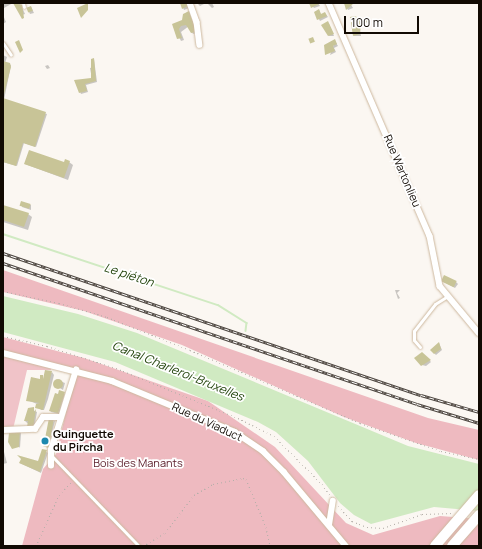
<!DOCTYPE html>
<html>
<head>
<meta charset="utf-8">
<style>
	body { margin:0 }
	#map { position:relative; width:482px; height:549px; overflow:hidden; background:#fbf7f2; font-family:Manrope,sans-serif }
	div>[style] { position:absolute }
	.green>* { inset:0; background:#f0c3c8 }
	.forest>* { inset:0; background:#eebac0 }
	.water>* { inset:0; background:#d0eac2 }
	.shadow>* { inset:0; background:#0003 }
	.stream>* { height:1.5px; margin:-0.75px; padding:0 0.75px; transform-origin:0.75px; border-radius:0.75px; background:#d0eac2 }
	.building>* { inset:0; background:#c8c497; transform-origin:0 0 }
	.round { border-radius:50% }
	.path>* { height:1px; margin-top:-0.5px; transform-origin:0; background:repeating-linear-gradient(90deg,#b3aea8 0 1px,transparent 0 4px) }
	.roads { filter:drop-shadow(0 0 1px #cdb89e) drop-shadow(0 0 1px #cdb89e) }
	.lane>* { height:3px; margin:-1.5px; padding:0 1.5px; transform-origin:1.5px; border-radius:1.5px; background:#fff }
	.street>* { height:5.5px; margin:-2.75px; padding:0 2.75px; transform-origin:2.75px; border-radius:2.75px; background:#fff }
	.highway>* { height:10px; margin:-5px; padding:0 5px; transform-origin:5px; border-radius:5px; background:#fff }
	.rail>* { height:3px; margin-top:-1.5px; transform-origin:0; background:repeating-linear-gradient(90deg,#fff 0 4.5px,#4b443e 0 9px); box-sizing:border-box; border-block:1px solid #4b443e }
	.bridges { filter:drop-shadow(0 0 1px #cdb89e) drop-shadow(0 0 1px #cdb89e) }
	.highway-bridge>* { height:10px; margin:-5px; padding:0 5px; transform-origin:5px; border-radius:5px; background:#fff }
	.dots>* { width:11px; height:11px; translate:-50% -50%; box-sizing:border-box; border:2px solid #fff; border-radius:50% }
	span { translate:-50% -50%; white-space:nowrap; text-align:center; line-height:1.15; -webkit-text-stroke:3.5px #fff; paint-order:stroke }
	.street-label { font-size:11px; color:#110a03 }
	.poi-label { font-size:11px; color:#110a03; font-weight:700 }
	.left { translate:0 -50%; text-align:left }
	.park-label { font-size:11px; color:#5a1d2a }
	.water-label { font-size:12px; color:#264710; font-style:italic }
	.frame { position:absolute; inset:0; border:4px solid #110a03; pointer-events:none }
	.scale { position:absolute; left:344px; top:16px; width:75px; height:18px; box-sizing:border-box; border:2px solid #110a03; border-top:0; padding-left:5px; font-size:12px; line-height:14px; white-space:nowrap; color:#110a03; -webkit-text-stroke:3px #fff; paint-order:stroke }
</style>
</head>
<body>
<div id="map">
	<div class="green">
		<div style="clip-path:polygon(3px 357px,51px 363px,51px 370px,27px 370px,14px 425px,13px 428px,3px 430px)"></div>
	</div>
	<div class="forest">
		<div style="clip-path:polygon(3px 270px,428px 418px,479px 430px,479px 460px,416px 443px,344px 417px,182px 345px,84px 311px,3px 292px)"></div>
		<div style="clip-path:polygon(3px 337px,84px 358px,208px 401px,275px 447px,346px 523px,373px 535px,440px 516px,479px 519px,479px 546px,22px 546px,43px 469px,56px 454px,76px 370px,3px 354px)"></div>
	</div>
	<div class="water">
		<div style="clip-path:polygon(3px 296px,78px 314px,137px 333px,408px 446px,479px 464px,479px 511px,434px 507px,371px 524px,354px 515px,340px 503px,308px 461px,276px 432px,258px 422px,115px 362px,3px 332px)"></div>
	</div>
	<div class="shadow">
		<div style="clip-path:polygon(6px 3px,13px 3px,4px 8px,3px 4px)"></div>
		<div style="clip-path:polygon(14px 3px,20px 3px,25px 14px,22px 15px)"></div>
		<div style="clip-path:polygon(181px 3px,187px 4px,189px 8px,184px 10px)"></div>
		<div style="clip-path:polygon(197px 3px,204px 3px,204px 4px,200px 6px)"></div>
		<div style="clip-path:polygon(207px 3px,212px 3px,214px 7px,212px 8px)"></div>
		<div style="clip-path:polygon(310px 3px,318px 3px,320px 6px,314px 8px)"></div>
		<div style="clip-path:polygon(344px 3px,350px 3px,353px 8px,348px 10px)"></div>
		<div style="clip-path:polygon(31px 7px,34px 13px,30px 14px,27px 8px)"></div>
		<div style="clip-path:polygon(319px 10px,321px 15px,325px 13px,328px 17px,320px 21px,315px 12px)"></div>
		<div style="clip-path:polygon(189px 12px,197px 33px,193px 34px,189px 26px,181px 32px,184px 40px,181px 41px,173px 25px,184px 20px)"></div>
		<div style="clip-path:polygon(3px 15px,6px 22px,3px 24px)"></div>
		<div style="clip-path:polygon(352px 21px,368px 22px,359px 25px,361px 36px,354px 36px)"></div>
		<div style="clip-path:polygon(324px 24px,329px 24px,334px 36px,329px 36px)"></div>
		<div style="clip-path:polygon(335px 41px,338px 46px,334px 48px,336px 52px,330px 55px)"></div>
		<div style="clip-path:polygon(3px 55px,7px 57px,5px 63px,11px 65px,4px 100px,47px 114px,36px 147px,24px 143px,17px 166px,3px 162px)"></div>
		<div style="clip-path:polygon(94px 59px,97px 82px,86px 85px,88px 92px,81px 94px,76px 82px,92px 79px,90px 68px,94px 67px)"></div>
		<div style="clip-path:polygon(48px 65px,50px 68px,47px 69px,45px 66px)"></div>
		<div style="clip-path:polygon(69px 162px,73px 165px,68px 180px,25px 164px)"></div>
		<div style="clip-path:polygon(22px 202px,31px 205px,31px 210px,22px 207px)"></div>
		<div style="clip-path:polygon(3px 206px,28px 214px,32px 217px,28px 230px,3px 222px)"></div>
		<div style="clip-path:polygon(444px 282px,456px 282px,458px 284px,455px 288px)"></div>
		<div style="clip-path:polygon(395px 290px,400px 290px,397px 293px,400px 298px,398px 299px)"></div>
		<div style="clip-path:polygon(439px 343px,442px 350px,436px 355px,431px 350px)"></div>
		<div style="clip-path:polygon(422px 353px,431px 362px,426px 366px,422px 365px)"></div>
		<div style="clip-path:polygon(52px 372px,54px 375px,48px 399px,44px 410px,41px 410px,37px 404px,27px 400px)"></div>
		<div style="clip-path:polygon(57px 380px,65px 383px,63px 390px,55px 385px)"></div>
		<div style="clip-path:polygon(65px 393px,59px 414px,51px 412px,50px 410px)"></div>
		<div style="clip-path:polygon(31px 409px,37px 412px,34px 429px,25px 421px)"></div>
		<div style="clip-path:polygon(54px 420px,55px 421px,48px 448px,43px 446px)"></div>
		<div style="clip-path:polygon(19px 431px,21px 433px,20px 448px,10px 433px)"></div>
		<div style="clip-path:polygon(3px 448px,7px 463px,3px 464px)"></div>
		<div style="clip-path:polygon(43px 450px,48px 453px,41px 473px,20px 463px,39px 462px)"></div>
	</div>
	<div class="stream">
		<div style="left:3px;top:234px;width:226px;rotate:18.3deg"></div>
		<div style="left:218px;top:305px;width:34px;rotate:32deg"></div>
		<div style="left:247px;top:323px;width:8px;rotate:97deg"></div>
	</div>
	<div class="building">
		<div style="clip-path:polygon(13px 3px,22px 5px,24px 18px,22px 19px)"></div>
		<div style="clip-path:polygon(88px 3px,88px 10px,81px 18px,77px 8px)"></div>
		<div style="clip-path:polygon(180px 3px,187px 3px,188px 6px,182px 9px)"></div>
		<div style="clip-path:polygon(309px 3px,321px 3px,311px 8px)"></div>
		<div style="clip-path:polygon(344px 3px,354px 3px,346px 10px)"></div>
		<div style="left:31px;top:6px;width:5px;height:5px;rotate:68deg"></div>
		<div style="clip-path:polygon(319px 9px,321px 14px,325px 12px,327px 16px,317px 20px,314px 12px)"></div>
		<div style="clip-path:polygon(189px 11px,196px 32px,191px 33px,186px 25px,181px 26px,179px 29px,182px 38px,177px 39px,172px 24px,182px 20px,183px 14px)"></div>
		<div style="clip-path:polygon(356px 16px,357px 19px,367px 20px,367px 22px,361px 23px,360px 34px,353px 36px,350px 17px)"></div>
		<div style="clip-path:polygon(328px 21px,334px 34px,328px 36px,321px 25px)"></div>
		<div style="left:313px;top:37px;width:5px;height:5px;rotate:68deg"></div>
		<div style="clip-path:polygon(335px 39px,337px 44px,333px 46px,335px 51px,325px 55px,324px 45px)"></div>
		<div style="clip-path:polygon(19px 40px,23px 50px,20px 53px,15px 42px)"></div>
		<div style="clip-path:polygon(94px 58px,96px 81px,85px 84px,87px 91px,79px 93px,74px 80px,91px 78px,91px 59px)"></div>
		<div style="clip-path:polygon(3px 61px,10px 63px,11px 67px,3px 98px,46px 112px,35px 147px,23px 143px,16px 166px,3px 162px)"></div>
		<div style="clip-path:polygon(29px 150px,64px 162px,65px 159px,70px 161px,64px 178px,24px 164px)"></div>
		<div style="left:21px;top:201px;width:10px;height:5px;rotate:17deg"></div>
		<div style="clip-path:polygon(3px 205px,29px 213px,24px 227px,3px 220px)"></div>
		<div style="left:444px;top:275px;width:14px;height:7px;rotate:25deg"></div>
		<div style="clip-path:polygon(439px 342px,441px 349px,434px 354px,430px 350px)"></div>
		<div style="clip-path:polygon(422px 352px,431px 360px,421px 366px,414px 358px)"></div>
		<div style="clip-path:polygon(45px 370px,52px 371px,43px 410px,35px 408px,36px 404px,40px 403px,26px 401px,31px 377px,40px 379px,40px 375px,43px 375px,43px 379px)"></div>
		<div class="round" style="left:53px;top:379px;width:10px;height:10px"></div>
		<div style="clip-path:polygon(59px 390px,65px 392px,58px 413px,49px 411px,55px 393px,58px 394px)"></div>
		<div style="clip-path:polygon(34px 407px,34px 412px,36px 409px,33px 428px,27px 427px,28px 421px,24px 421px,28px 408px)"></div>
		<div style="left:49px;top:418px;width:5px;height:29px;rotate:11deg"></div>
		<div style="clip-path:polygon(16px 430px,20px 430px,19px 447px,12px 449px,8px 442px,9px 433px,16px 433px)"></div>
		<div style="clip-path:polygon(42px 449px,47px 450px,40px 472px,19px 463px,21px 459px,17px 455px,38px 461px)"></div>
	</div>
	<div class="path">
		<div style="left:3px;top:291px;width:57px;rotate:12.1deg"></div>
		<div style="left:59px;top:303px;width:50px;rotate:16.3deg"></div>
		<div style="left:107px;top:317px;width:89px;rotate:21.7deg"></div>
		<div style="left:190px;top:350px;width:185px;rotate:23.2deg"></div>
		<div style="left:360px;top:423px;width:86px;rotate:19.1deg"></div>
		<div style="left:441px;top:451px;width:39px;rotate:12deg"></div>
		<div style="left:3px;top:336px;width:45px;rotate:12.8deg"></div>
		<div style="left:47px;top:346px;width:72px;rotate:17.7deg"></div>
		<div style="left:116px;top:368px;width:132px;rotate:22.3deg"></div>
		<div style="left:238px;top:418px;width:40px;rotate:26.6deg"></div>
		<div style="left:274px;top:436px;width:68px;rotate:45deg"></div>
		<div style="left:322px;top:484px;width:16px;rotate:55deg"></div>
		<div style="left:338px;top:506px;width:21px;rotate:47deg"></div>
		<div style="left:352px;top:521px;width:16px;rotate:22deg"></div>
		<div style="left:367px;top:527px;width:16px;rotate:4deg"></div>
		<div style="left:383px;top:528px;width:41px;rotate:-19.7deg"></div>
		<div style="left:422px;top:514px;width:32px;rotate:-2deg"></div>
		<div style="left:36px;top:546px;width:56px;rotate:-65.7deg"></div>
		<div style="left:59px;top:495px;width:18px;rotate:-47deg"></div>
		<div style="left:143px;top:546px;width:26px;rotate:-31deg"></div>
		<div style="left:165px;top:533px;width:48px;rotate:-52.7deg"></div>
		<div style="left:194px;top:495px;width:22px;rotate:-30deg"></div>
		<div style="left:213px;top:484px;width:31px;rotate:-11deg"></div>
		<div style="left:243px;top:478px;width:3px;rotate:18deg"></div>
		<div style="left:246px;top:479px;width:52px;rotate:67.4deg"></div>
		<div style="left:266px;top:527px;width:19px;rotate:78deg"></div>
	</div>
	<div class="roads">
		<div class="lane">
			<div style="left:23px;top:3px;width:4px;rotate:76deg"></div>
			<div style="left:3px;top:43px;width:14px;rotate:56deg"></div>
			<div style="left:420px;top:347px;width:9px;rotate:-131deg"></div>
			<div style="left:414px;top:340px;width:9px;rotate:-90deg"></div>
			<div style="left:414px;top:331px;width:34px;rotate:-52deg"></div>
			<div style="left:435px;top:304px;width:15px;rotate:-32deg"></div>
			<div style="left:51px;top:455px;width:127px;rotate:46deg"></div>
		</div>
		<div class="street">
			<div style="left:190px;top:3px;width:20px;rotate:70deg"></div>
			<div style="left:197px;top:22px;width:23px;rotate:83deg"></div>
			<div style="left:329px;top:3px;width:254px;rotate:66.6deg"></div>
			<div style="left:430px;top:236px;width:51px;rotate:78.7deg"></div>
			<div style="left:440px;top:286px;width:61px;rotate:50.3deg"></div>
			<div style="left:3px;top:353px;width:113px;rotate:14.4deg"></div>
			<div style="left:112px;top:381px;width:133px;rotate:22.5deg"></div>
			<div style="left:235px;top:432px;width:34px;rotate:34deg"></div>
			<div style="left:263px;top:451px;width:30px;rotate:45deg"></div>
			<div style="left:284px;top:472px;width:97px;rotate:50deg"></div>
			<div style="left:3px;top:430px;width:32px;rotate:-2deg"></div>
			<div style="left:35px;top:429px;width:14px;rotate:-56deg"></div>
			<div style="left:43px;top:417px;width:17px"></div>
			<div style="left:51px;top:466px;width:16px;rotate:-90deg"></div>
			<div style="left:51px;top:450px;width:84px;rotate:-72.6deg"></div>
			<div style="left:329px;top:525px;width:24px;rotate:-81deg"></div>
		</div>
		<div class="highway">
			<div style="left:452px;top:546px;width:41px;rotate:-48.9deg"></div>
		</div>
	</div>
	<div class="rail">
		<div style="left:3px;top:253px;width:441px;rotate:18.8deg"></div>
		<div style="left:421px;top:395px;width:60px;rotate:16.3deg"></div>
		<div style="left:3px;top:263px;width:437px;rotate:18.8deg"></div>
		<div style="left:417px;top:404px;width:65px;rotate:17deg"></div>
	</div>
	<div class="bridges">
		<div class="highway-bridge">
			<div style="left:435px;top:546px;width:67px;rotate:-49.2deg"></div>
		</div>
	</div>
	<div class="dots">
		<div style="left:45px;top:441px;background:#1c89af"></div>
	</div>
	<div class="street-label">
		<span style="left:402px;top:171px;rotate:67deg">Rue Wartonlieu</span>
		<span style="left:207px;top:422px;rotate:25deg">Rue du Viaduct</span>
	</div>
	<div class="poi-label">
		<span class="left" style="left:53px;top:441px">Guinguette<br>du Pircha</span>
	</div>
	<div class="park-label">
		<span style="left:138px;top:463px">Bois des Manants</span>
	</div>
	<div class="water-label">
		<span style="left:129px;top:275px;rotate:18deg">Le piéton</span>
		<span style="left:178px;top:371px;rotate:22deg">Canal Charleroi-Bruxelles</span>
	</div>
	<div class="frame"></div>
	<div class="scale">100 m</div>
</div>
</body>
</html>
